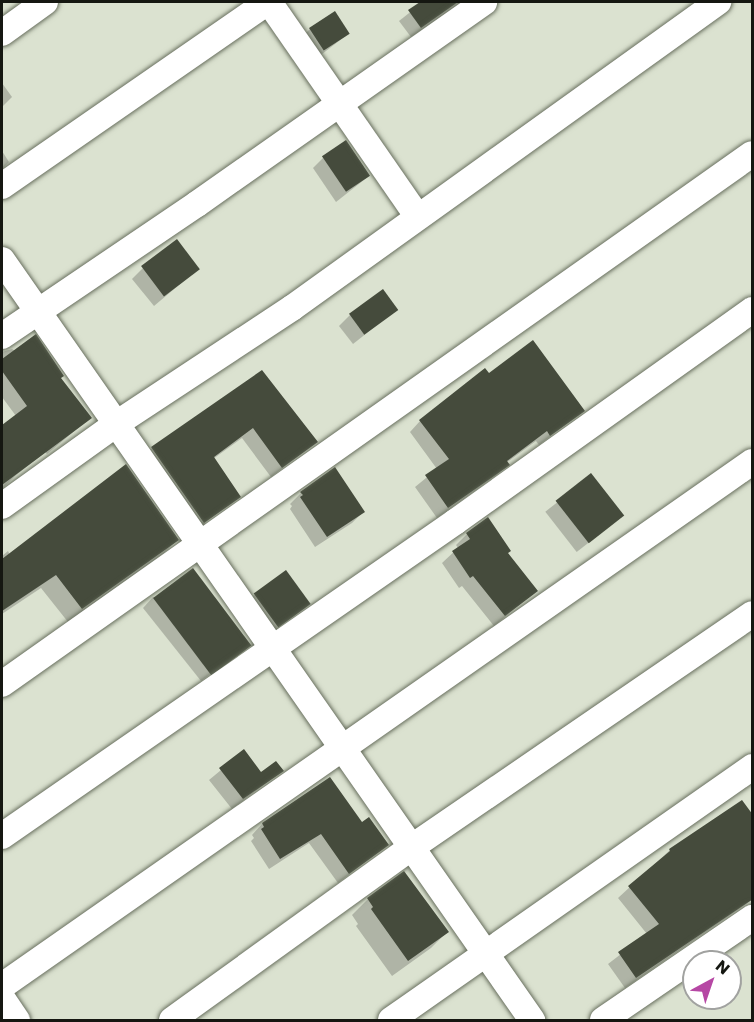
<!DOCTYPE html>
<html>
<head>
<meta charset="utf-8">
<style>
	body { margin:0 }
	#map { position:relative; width:754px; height:1022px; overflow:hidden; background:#dbe2d0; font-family:Poppins,sans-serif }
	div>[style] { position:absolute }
	.shadow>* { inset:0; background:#0003; transform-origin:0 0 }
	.building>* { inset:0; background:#454b3c; transform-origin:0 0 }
	.roads { filter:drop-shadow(0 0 2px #686f5e) drop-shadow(0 0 2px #686f5e) }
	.minor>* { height:26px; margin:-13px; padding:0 13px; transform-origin:13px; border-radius:13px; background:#fff }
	span { translate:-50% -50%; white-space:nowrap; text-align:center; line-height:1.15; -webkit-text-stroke:6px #fff; paint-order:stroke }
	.frame { position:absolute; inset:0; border:3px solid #151711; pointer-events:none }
	.north { position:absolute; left:682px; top:950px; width:60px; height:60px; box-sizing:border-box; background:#fff; border:2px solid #a1a2a0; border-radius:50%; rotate:40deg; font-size:16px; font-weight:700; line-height:24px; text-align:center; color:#151711 }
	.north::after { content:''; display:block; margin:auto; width:21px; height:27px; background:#b647a4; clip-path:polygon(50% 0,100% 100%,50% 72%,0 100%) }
</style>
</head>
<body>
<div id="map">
	<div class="shadow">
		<div style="clip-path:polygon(423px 2px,463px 2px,411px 37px,399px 21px)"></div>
		<div style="clip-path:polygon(310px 29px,348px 34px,313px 61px,299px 40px)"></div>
		<div style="clip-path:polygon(2px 83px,12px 97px,2px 107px)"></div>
		<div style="clip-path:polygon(2px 151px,9px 162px,2px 169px)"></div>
		<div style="clip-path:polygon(323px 158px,369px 176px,336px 202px,313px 168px)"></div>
		<div style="clip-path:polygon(143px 268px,198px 269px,154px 306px,132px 279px)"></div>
		<div style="clip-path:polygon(396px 310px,353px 344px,339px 326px,350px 315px)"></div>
		<div style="clip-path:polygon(12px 349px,59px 379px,90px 418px,47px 454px,45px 452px,15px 476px,2px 489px,2px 427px,16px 416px,2px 397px,2px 352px)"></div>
		<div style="clip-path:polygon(262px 372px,316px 442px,271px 477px,242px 438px,213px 459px,239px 496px,192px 533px,141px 459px,152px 448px)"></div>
		<div style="clip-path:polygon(489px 375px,583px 411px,539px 445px,536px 441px,506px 463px,508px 464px,497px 475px,437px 518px,415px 487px,437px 469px,410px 432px,420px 421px)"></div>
		<div style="left:591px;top:476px;width:51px;height:58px;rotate:52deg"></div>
		<div style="clip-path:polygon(301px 493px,363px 512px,352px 523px,315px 547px,290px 509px,292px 506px,290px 504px)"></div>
		<div style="clip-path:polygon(467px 534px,506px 554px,536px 591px,494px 626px,462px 586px,459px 588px,442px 563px,458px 548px,456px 545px)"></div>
		<div style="clip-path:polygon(177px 540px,163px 554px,68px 622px,41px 588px,2px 614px,2px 556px,8px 551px,10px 555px)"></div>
		<div style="left:286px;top:572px;width:39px;height:54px;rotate:54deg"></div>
		<div style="clip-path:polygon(153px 597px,250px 644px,201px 681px,143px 608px)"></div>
		<div style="clip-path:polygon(244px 751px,261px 774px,282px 771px,232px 809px,209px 780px)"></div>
		<div style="clip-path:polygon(330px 779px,362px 824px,387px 845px,338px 883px,309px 843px,269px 869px,251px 841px,254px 838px,252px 835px,262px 824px)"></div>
		<div style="clip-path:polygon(752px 818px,752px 900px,625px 988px,608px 964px,647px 934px,618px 898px,670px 850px)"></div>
		<div style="clip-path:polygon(404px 873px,447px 932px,431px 948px,392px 976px,356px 926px,358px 924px,352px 915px,368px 899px)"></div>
	</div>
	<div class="building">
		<div style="clip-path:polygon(420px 2px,458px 2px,421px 28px,408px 10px)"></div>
		<div style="left:335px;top:11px;width:27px;height:31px;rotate:57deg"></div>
		<div style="left:346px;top:140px;width:43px;height:29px;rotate:56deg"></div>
		<div style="left:177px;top:239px;width:38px;height:45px;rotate:53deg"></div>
		<div style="left:383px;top:289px;width:26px;height:42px;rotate:54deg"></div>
		<div style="clip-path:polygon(36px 334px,64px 376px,61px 378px,92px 418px,2px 485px,2px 425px,27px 406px,2px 371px,2px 359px)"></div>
		<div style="clip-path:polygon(533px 340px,585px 411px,550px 436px,547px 431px,507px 461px,510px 465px,448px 508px,425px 475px,449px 459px,419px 420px,485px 368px,489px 373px)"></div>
		<div style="clip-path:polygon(262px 370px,318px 442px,282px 468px,253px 428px,214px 457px,241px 497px,204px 523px,151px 447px)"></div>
		<div style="clip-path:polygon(126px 464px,179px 540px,82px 609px,56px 575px,2px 611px,2px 559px)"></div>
		<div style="clip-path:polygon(335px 467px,365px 512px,327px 537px,300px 497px,303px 495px,300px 492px)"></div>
		<div style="left:591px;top:473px;width:54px;height:45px;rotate:52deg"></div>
		<div style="clip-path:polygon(488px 517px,511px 551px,508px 553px,538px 591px,505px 616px,473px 576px,470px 578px,452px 551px,470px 539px,466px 533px)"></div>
		<div style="left:193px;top:568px;width:97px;height:50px;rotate:53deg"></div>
		<div style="left:286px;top:570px;width:42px;height:40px;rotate:54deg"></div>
		<div style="clip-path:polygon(244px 749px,261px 772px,276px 761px,284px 771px,243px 799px,219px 768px)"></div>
		<div style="clip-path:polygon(330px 777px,362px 822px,369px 817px,389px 845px,349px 874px,321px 834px,280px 859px,261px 829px,264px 827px,262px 823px)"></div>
		<div style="clip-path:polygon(742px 800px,753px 815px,753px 899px,636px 978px,618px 952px,659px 924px,628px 886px,670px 851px,669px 849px)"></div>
		<div style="clip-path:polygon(404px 871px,449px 932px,408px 961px,371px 909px,373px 907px,367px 898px)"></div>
	</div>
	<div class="roads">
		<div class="minor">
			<div style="left:269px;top:2px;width:260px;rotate:55.3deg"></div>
			<div style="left:2px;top:33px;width:53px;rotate:-35.8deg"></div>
			<div style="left:2px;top:186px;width:323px;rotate:-34.7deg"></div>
			<div style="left:2px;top:260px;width:927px;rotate:55.11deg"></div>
			<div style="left:2px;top:336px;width:235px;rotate:-34.1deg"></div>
			<div style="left:197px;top:204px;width:351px;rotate:-35.1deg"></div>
			<div style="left:2px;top:506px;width:140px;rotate:-35.7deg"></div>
			<div style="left:116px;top:424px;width:211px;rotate:-33.4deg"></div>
			<div style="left:292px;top:308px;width:525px;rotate:-35.69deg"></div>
			<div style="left:2px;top:684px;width:918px;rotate:-35.25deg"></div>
			<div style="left:2px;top:836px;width:551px;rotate:-34.73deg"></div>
			<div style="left:455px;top:522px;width:365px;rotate:-35.5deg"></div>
			<div style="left:2px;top:986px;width:915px;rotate:-34.94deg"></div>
			<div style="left:2px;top:998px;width:27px;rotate:56deg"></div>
			<div style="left:172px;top:1020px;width:296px;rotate:-35.8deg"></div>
			<div style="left:412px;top:847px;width:412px;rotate:-34.4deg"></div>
			<div style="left:391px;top:1020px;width:441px;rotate:-35deg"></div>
			<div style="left:603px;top:1020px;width:181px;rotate:-34.4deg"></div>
		</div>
	</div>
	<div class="frame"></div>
	<div class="north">N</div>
</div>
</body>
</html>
